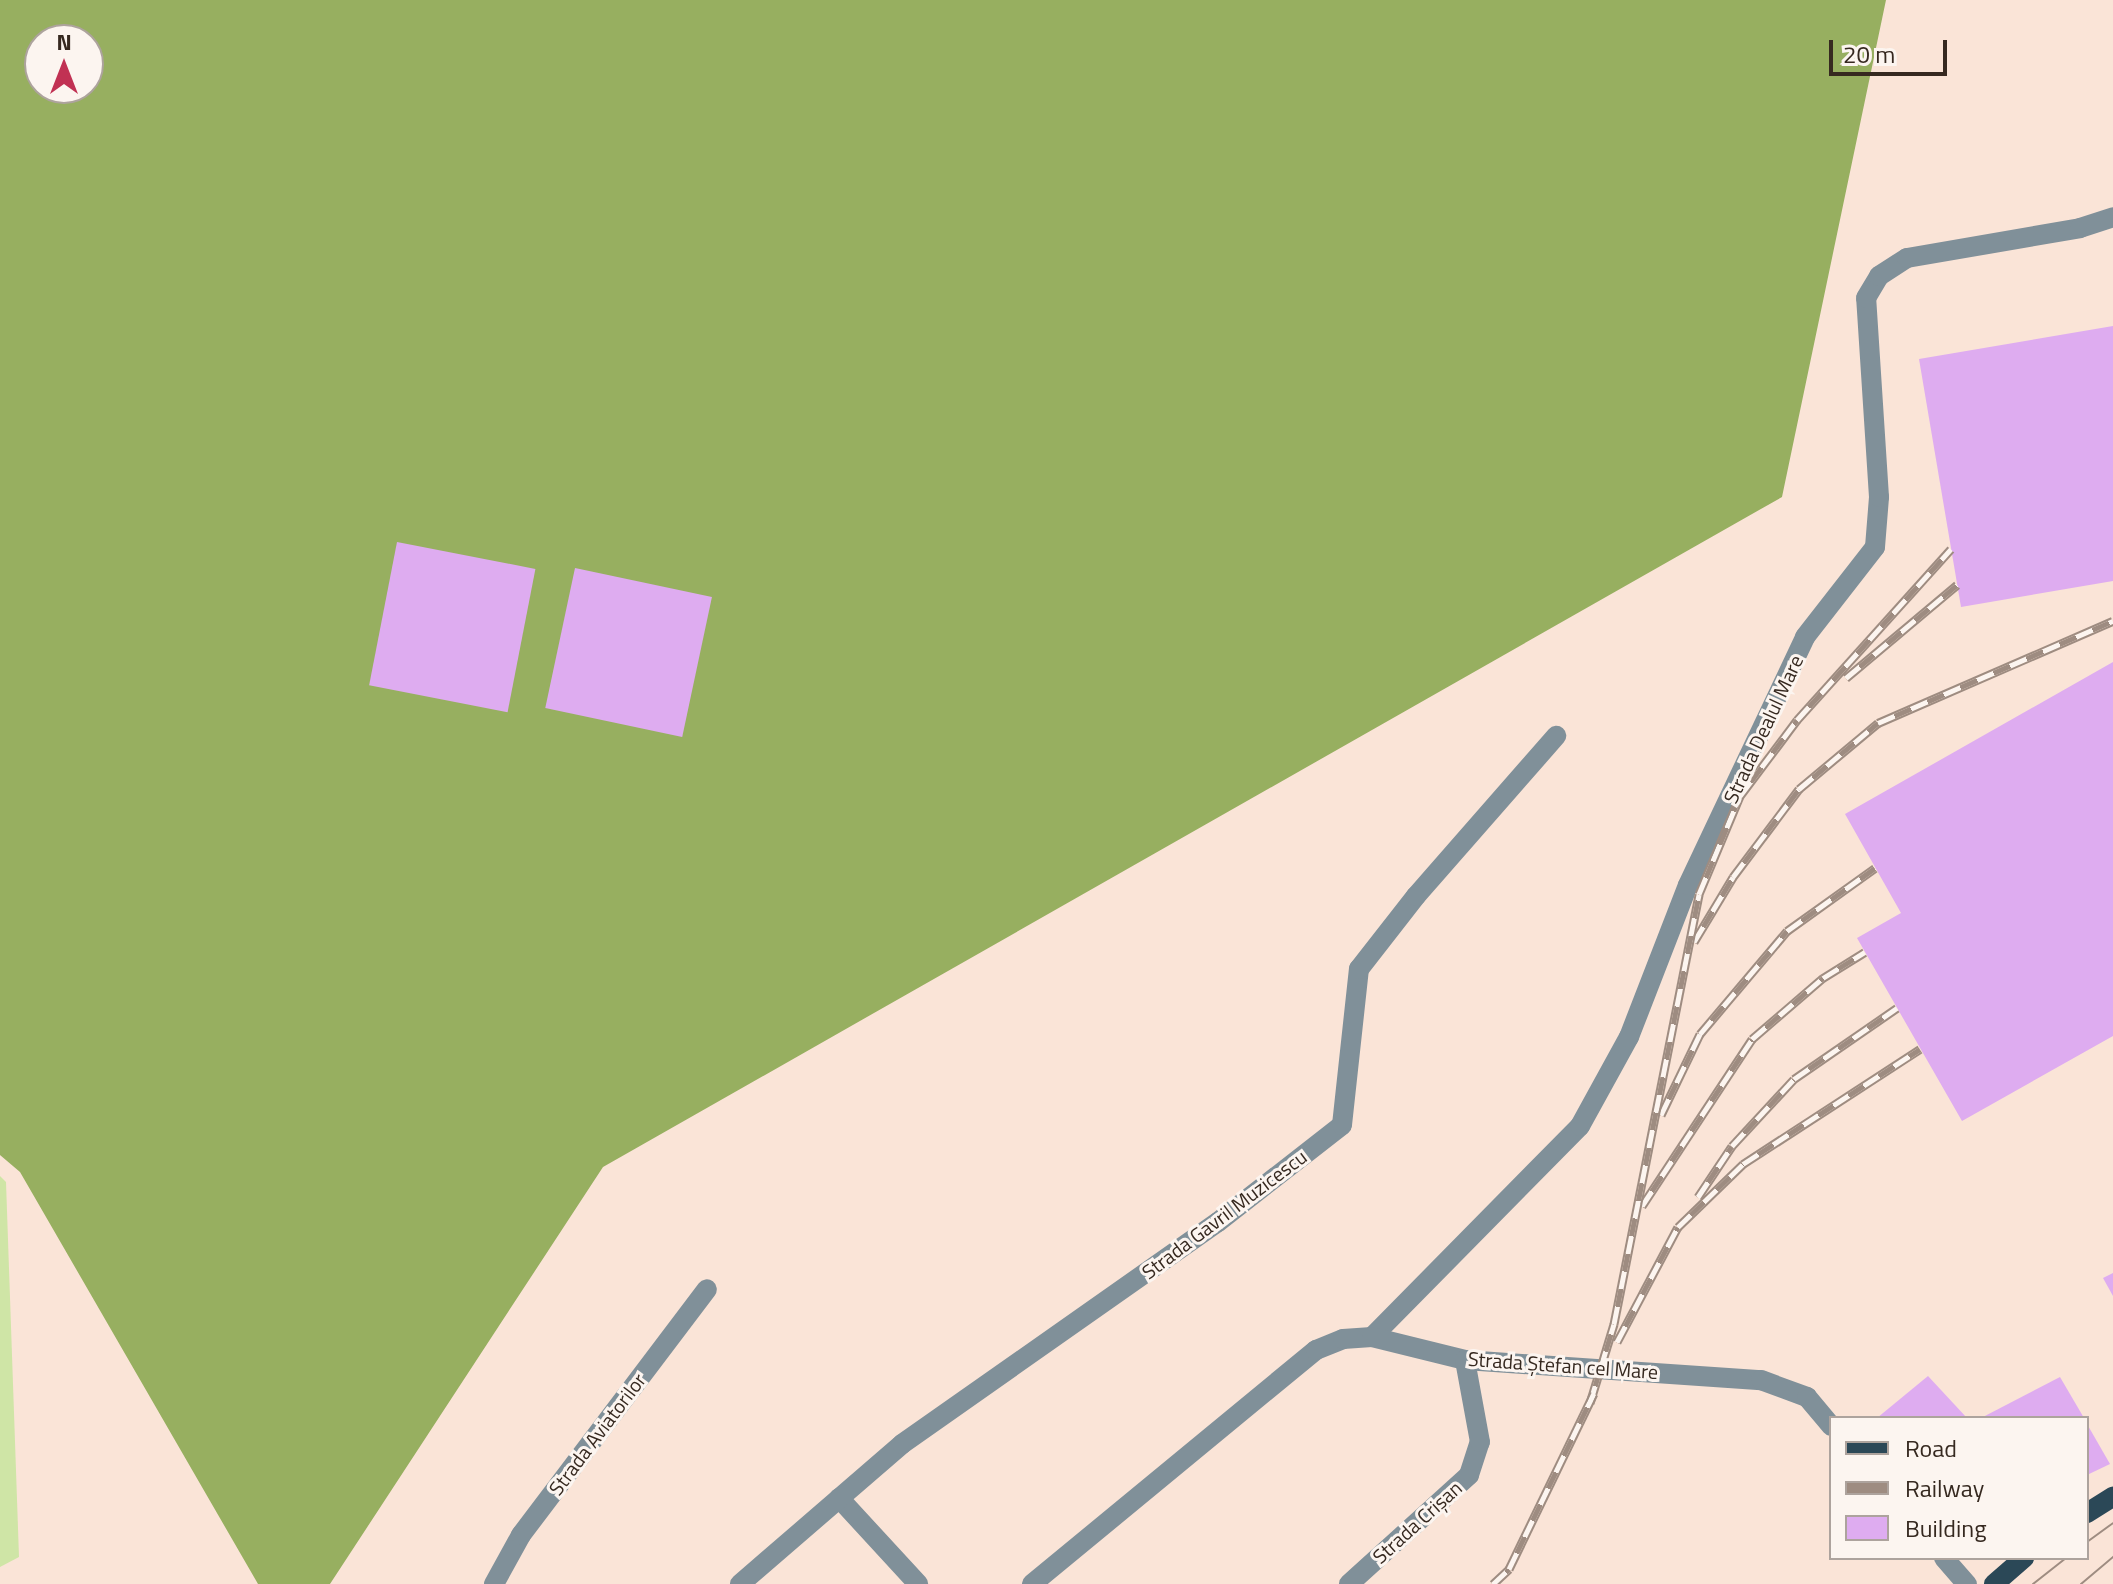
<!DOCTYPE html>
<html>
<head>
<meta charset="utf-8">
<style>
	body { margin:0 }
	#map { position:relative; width:2113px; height:1584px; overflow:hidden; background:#fae4d7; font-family:"Titillium Web",sans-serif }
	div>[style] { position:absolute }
	.green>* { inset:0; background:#cfe5a6 }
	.forest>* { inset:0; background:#97af60 }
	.building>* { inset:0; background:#deacf0; transform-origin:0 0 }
	.minor>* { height:20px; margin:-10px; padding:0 10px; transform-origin:10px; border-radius:10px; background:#809099 }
	.major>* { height:20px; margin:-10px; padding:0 10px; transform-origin:10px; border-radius:10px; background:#2b4857 }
	.tram>* { height:2px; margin:-1px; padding:0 1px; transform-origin:1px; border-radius:1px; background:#9e8c81 }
	.rail>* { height:9px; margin-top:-4.5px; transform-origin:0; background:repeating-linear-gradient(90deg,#fcf5f0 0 18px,#9e8c81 0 36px); box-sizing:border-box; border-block:2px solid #9e8c81 }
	span { translate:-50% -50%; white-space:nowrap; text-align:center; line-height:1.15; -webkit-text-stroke:6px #fcf5f0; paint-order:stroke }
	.street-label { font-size:20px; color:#362920 }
	.legend { position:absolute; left:1829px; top:1416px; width:260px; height:144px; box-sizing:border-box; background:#fcf5f0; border:2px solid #ada39d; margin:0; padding:10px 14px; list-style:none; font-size:24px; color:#362920 }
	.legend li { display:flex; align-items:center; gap:16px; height:40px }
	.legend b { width:40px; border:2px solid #ada39d }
	.north { position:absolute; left:24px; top:24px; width:80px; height:80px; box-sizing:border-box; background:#fcf5f0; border:2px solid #ada39d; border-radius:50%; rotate:0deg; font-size:22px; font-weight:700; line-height:32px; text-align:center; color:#362920 }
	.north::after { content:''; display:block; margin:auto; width:28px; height:36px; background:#c13153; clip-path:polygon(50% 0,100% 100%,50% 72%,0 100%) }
	.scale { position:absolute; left:1829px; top:40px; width:118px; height:36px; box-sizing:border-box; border:4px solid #362920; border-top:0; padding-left:10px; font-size:24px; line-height:28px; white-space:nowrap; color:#362920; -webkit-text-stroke:6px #fcf5f0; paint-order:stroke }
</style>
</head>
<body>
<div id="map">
	<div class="green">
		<div style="clip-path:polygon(0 1176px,6px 1182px,19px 1557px,0 1567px)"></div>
	</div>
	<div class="forest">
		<div style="clip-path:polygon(evenodd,0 0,1886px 0,1782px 497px,603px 1167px,330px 1584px,258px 1584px,20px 1172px,0 1155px,0 0,40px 40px,88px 40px,88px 88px,40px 88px,40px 40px)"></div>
	</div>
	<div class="building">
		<div style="clip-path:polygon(2113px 326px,2113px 581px,1961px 607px,1919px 359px)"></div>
		<div style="left:397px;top:542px;width:141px;height:146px;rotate:11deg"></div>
		<div style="left:575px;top:568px;width:140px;height:143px;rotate:12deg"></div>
		<div style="clip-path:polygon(2113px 662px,2113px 1036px,1962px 1121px,1857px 938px,1901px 913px,1845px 814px)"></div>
		<div style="clip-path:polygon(2113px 1273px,2113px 1296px,2103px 1278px)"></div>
		<div style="clip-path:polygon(1928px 1376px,1967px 1418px,1877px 1418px)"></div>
		<div style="clip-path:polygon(2060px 1377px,2084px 1418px,1981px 1418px)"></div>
		<div style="clip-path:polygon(2087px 1424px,2110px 1464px,2087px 1475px)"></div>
	</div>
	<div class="minor">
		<div style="left:1372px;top:1337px;width:296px;rotate:-45.4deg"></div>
		<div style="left:1580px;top:1126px;width:102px;rotate:-61.2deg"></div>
		<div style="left:1629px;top:1037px;width:163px;rotate:-68.8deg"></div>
		<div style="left:1688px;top:885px;width:274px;rotate:-64.7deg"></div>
		<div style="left:1805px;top:637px;width:114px;rotate:-52.1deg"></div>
		<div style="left:1875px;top:547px;width:50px;rotate:-85.4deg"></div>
		<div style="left:1879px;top:497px;width:199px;rotate:-93.7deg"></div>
		<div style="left:1866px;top:298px;width:26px;rotate:-59deg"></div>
		<div style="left:1879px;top:276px;width:33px;rotate:-33deg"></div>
		<div style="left:1907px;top:258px;width:176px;rotate:-9.8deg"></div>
		<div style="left:2080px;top:228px;width:35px;rotate:-18deg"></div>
		<div style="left:839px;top:1498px;width:117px;rotate:47.4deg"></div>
		<div style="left:1944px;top:1558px;width:35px;rotate:49deg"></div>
		<div style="left:494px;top:1584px;width:56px;rotate:-61.1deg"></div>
		<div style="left:521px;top:1535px;width:308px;rotate:-52.9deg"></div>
		<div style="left:740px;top:1584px;width:214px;rotate:-40.8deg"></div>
		<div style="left:902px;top:1444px;width:386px;rotate:-35.1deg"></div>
		<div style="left:1218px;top:1222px;width:157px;rotate:-38deg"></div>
		<div style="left:1342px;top:1125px;width:157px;rotate:-83.8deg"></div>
		<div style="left:1359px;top:969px;width:93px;rotate:-52deg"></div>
		<div style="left:1416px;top:896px;width:213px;rotate:-48.8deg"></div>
		<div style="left:1032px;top:1584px;width:368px;rotate:-39.5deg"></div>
		<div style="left:1316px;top:1350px;width:29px;rotate:-22deg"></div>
		<div style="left:1343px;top:1339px;width:29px;rotate:-4deg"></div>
		<div style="left:1372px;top:1337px;width:96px;rotate:13.9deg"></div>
		<div style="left:1465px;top:1360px;width:297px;rotate:3.9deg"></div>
		<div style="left:1761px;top:1380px;width:49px;rotate:20.3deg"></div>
		<div style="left:1807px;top:1397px;width:38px;rotate:50deg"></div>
		<div style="left:1349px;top:1584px;width:162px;rotate:-42.2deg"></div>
		<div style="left:1469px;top:1475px;width:35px;rotate:-72deg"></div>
		<div style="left:1480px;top:1442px;width:83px;rotate:-100.4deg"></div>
	</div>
	<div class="major">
		<div style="left:2087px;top:1513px;width:31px;rotate:-32deg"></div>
		<div style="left:1994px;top:1584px;width:40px;rotate:-41deg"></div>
	</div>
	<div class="tram">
		<div style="left:2087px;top:1542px;width:32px;rotate:-36deg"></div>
		<div style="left:2033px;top:1584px;width:42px;rotate:-38.2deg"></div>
		<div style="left:2081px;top:1584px;width:42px;rotate:-40.2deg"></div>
	</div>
	<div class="rail">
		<div style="left:1846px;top:678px;width:145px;rotate:-40deg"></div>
		<div style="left:1694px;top:942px;width:76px;rotate:-59deg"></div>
		<div style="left:1733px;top:877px;width:110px;rotate:-53.1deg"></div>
		<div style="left:1799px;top:789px;width:103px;rotate:-39.9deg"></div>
		<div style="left:1878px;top:723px;width:256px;rotate:-23.5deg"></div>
		<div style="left:1661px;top:1115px;width:90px;rotate:-64.3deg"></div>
		<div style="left:1700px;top:1034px;width:135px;rotate:-49.8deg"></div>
		<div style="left:1787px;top:931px;width:108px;rotate:-35.6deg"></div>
		<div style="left:1698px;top:1197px;width:61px;rotate:-56.3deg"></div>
		<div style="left:1732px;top:1146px;width:91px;rotate:-47.2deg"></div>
		<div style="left:1794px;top:1079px;width:125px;rotate:-34.6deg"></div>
		<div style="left:1642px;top:1206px;width:200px;rotate:-56.6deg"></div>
		<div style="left:1752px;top:1039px;width:94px;rotate:-40.7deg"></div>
		<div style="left:1823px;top:978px;width:49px;rotate:-31.8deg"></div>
		<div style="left:1617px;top:1342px;width:130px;rotate:-62.1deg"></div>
		<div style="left:1678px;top:1227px;width:91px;rotate:-44.1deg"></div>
		<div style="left:1743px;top:1164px;width:211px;rotate:-33deg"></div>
		<div style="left:1590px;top:1403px;width:83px;rotate:-73.1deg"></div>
		<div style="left:1614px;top:1324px;width:438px;rotate:-78.8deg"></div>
		<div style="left:1699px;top:894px;width:106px;rotate:-67.3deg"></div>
		<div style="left:1740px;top:796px;width:95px;rotate:-53.1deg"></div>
		<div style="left:1797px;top:720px;width:230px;rotate:-48deg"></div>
		<div style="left:1493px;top:1584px;width:22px;rotate:-43deg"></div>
		<div style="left:1509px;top:1569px;width:195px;rotate:-64.2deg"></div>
	</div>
	<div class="street-label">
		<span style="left:1763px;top:729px;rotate:-65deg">Strada Dealul Mare</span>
		<span style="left:1224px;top:1214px;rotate:-37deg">Strada Gavril Muzicescu</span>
		<span style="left:1563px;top:1365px;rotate:4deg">Strada Ștefan cel Mare</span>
		<span style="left:597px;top:1434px;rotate:-53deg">Strada Aviatorilor</span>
		<span style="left:1417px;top:1522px;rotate:-42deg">Strada Crișan</span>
	</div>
	<ul class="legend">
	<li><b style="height:10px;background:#2b4857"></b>Road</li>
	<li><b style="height:10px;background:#9e8c81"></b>Railway</li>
	<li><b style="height:22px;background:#deacf0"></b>Building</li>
	</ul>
	<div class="north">N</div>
	<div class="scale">20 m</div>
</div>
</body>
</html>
